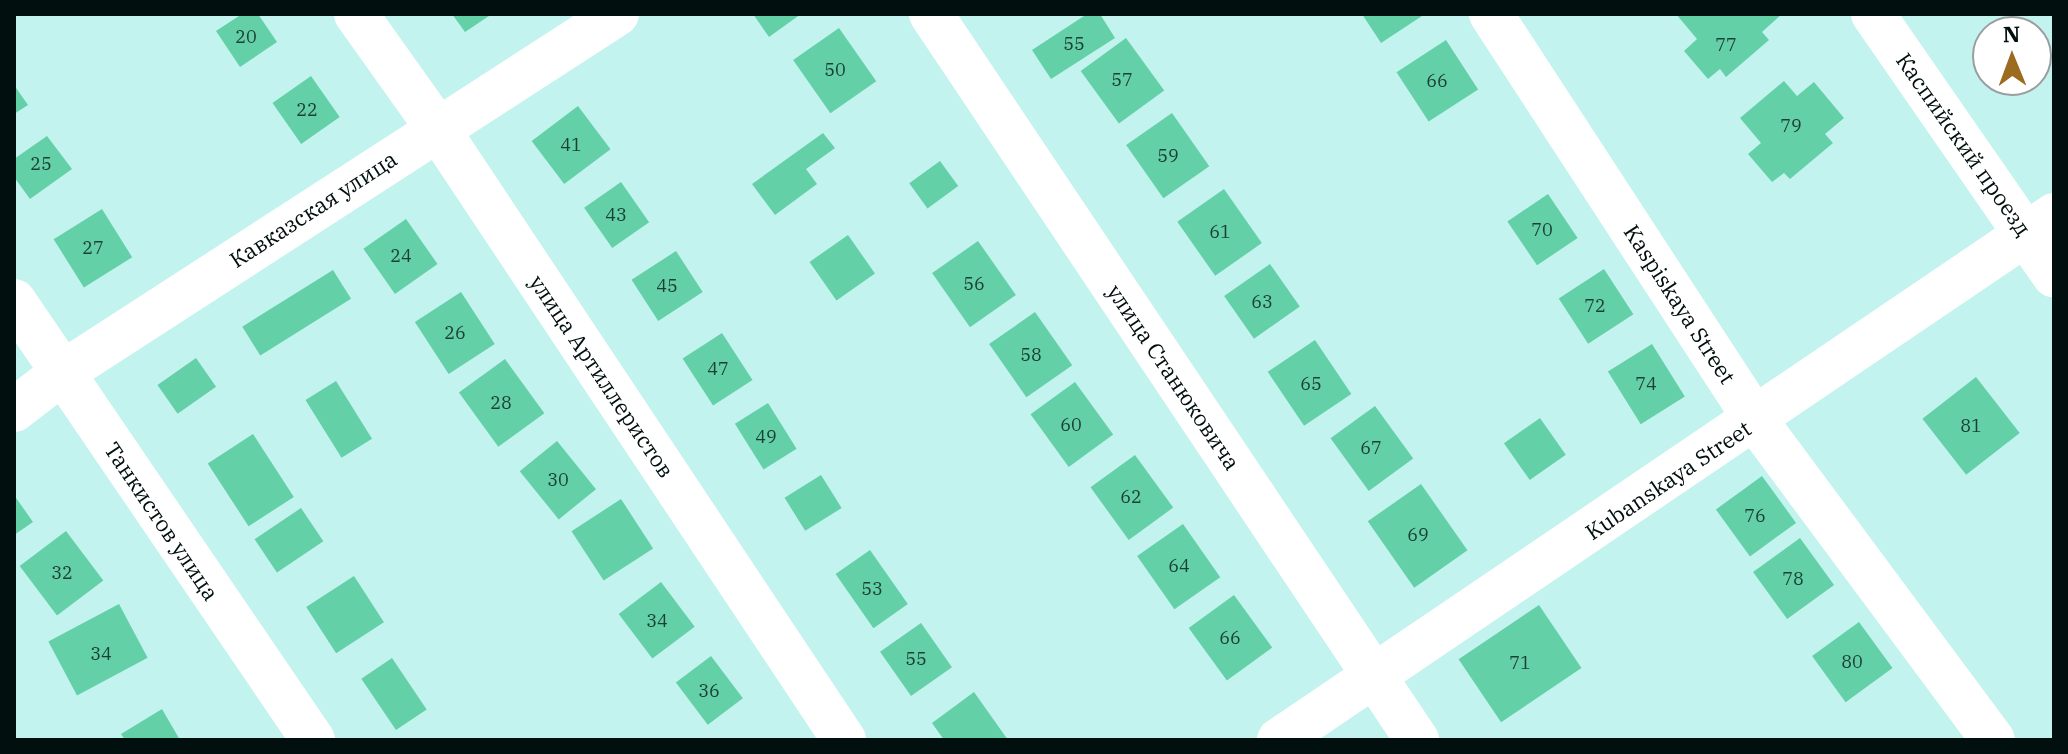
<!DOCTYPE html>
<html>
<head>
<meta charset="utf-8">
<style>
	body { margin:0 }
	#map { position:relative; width:2068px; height:754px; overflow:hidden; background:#c3f3ef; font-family:"IBM Plex Serif",serif }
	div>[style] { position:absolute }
	.building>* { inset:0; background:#64d0a7; transform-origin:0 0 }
	.minor>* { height:44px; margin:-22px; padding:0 22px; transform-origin:22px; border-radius:22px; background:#fff }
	span { translate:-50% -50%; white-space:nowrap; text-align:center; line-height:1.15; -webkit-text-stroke:6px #fff; paint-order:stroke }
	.number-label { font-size:18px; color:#1a3f34 }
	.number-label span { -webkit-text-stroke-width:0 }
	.street-label { font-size:22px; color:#010f0e }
	.frame { position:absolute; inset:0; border:16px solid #010f0e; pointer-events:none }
	.north { position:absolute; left:1972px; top:16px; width:80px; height:80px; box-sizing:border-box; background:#fff; border:2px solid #999f9f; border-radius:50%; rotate:359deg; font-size:22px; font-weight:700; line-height:32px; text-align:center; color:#010f0e }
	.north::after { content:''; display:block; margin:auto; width:28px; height:36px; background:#9d6b20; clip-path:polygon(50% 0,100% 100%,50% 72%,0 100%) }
</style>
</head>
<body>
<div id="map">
	<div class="building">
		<div style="clip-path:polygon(242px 14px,258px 14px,277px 42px,240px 67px,216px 31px)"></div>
		<div style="clip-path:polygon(452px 14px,492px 14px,465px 32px)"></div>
		<div style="clip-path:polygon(753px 14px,801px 14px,769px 37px)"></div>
		<div style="clip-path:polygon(1087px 14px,1100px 14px,1115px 38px,1051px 79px,1032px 50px)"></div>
		<div style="clip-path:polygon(1362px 14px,1425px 14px,1381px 43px)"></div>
		<div style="clip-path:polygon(1676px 14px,1782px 14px,1762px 32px,1769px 40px,1726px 77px,1720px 69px,1708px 79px,1684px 51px,1697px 39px)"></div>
		<div style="left:839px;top:28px;width:65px;height:56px;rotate:55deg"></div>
		<div style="left:1126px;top:38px;width:65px;height:56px;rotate:54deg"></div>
		<div style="left:1446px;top:40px;width:59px;height:59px;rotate:57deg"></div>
		<div style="left:311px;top:76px;width:50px;height:47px;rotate:55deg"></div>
		<div style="clip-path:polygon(1784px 81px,1797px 96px,1814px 82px,1844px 118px,1825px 134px,1833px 143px,1790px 179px,1784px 173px,1772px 182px,1748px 154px,1761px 143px,1740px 118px)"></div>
		<div style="clip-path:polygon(14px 85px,28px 105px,14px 114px)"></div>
		<div style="left:578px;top:106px;width:54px;height:58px;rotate:53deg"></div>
		<div style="left:1172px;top:113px;width:65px;height:56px;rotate:55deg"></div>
		<div style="clip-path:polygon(823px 133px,835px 148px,806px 169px,817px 184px,775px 215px,752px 184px)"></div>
		<div style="clip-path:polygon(47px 136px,72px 169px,30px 199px,14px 177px,14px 159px)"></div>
		<div style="left:940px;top:161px;width:31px;height:38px;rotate:54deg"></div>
		<div style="left:621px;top:182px;width:49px;height:45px;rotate:55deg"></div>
		<div style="left:1224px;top:189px;width:66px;height:57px;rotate:55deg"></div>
		<div style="left:1548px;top:194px;width:53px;height:49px;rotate:56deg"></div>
		<div style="left:102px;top:209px;width:57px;height:57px;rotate:58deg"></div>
		<div style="left:406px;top:219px;width:55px;height:52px;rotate:55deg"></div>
		<div style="left:848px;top:235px;width:47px;height:47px;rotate:55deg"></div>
		<div style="left:978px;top:241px;width:66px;height:56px;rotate:55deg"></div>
		<div style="left:676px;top:251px;width:49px;height:53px;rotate:57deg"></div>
		<div style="left:1270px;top:264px;width:52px;height:56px;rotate:55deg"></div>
		<div style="left:1604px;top:269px;width:54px;height:54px;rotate:57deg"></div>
		<div style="left:333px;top:270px;width:34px;height:107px;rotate:58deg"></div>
		<div style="left:461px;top:292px;width:62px;height:55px;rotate:57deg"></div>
		<div style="left:1035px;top:312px;width:65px;height:56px;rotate:55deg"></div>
		<div style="left:722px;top:333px;width:56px;height:47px;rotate:57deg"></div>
		<div style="left:1315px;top:340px;width:65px;height:57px;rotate:56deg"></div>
		<div style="left:1652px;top:344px;width:62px;height:52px;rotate:58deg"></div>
		<div style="left:196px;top:358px;width:35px;height:47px;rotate:55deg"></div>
		<div style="left:505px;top:359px;width:67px;height:57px;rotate:54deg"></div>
		<div style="left:1976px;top:377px;width:71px;height:68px;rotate:52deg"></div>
		<div style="left:336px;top:381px;width:68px;height:36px;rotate:58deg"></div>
		<div style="left:1075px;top:382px;width:65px;height:55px;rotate:54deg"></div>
		<div style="left:768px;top:403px;width:54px;height:39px;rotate:58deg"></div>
		<div style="left:1375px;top:406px;width:65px;height:55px;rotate:54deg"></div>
		<div style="left:1540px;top:418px;width:45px;height:44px;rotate:55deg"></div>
		<div style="left:253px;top:434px;width:75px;height:54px;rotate:57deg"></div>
		<div style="left:557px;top:441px;width:62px;height:48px;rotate:51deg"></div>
		<div style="left:1135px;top:455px;width:65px;height:55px;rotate:54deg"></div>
		<div style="left:821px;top:475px;width:39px;height:43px;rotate:58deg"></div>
		<div style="left:1762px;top:476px;width:58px;height:57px;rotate:54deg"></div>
		<div style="left:1421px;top:484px;width:81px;height:65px;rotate:55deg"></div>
		<div style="clip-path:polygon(14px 495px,33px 522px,14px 535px)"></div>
		<div style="left:621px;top:499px;width:59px;height:59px;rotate:57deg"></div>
		<div style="left:301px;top:508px;width:40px;height:56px;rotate:56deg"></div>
		<div style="left:1183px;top:524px;width:65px;height:56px;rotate:55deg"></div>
		<div style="left:66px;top:531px;width:62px;height:58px;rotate:53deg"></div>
		<div style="left:1800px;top:538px;width:58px;height:58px;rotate:54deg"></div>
		<div style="left:870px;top:550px;width:66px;height:42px;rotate:55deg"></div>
		<div style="left:354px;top:576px;width:55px;height:57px;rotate:57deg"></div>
		<div style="left:661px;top:582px;width:56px;height:53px;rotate:53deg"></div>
		<div style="left:1234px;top:595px;width:65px;height:56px;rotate:54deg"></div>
		<div style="left:119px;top:604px;width:61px;height:80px;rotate:62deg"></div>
		<div style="left:1539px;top:605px;width:76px;height:97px;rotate:56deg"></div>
		<div style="left:1859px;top:622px;width:57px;height:58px;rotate:54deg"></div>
		<div style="left:921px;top:623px;width:54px;height:50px;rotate:55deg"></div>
		<div style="left:711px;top:656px;width:53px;height:44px;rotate:53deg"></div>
		<div style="left:392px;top:658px;width:62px;height:37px;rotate:56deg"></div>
		<div style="clip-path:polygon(974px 692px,1008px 740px,944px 740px,932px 723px)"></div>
		<div style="clip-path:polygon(162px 709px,180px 740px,125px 740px,121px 734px)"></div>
	</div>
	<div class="minor">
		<div style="left:356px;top:14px;width:140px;rotate:54.6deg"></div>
		<div style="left:437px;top:128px;width:735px;rotate:56.37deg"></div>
		<div style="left:931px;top:14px;width:874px;rotate:56.2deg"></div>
		<div style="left:1491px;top:14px;width:486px;rotate:56.9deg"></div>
		<div style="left:1756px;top:421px;width:397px;rotate:53.4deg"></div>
		<div style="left:1873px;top:14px;width:318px;rotate:55.3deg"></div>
		<div style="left:14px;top:301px;width:531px;rotate:55.74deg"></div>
		<div style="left:14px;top:410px;width:61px;rotate:-37.6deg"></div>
		<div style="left:62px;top:373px;width:661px;rotate:-32.9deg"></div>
		<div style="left:1279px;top:740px;width:936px;rotate:-34.11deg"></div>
	</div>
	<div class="number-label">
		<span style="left:246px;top:37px">20</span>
		<span style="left:1074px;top:44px">55</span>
		<span style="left:1726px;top:45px">77</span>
		<span style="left:835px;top:70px">50</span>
		<span style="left:1122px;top:80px">57</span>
		<span style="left:1437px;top:81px">66</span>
		<span style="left:307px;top:110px">22</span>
		<span style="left:1791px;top:126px">79</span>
		<span style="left:571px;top:145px">41</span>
		<span style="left:1168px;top:156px">59</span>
		<span style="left:41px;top:164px">25</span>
		<span style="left:616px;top:215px">43</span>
		<span style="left:1542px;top:230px">70</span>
		<span style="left:1220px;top:232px">61</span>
		<span style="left:93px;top:248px">27</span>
		<span style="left:401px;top:256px">24</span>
		<span style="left:974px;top:284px">56</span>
		<span style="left:667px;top:286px">45</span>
		<span style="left:1262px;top:302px">63</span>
		<span style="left:1595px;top:306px">72</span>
		<span style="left:455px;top:333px">26</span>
		<span style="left:1031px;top:355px">58</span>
		<span style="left:718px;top:369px">47</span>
		<span style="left:1311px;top:384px">65</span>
		<span style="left:1646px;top:384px">74</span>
		<span style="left:501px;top:403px">28</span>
		<span style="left:1071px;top:425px">60</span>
		<span style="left:1971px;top:426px">81</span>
		<span style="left:766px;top:437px">49</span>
		<span style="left:1371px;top:448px">67</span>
		<span style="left:558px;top:480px">30</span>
		<span style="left:1131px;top:497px">62</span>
		<span style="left:1755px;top:516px">76</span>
		<span style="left:1418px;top:535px">69</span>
		<span style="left:1179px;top:566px">64</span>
		<span style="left:62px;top:573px">32</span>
		<span style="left:1793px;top:579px">78</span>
		<span style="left:872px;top:589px">53</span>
		<span style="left:657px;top:621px">34</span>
		<span style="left:1230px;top:638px">66</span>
		<span style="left:101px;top:654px">34</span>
		<span style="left:916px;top:659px">55</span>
		<span style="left:1852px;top:662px">80</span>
		<span style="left:1520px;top:663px">71</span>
		<span style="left:709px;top:691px">36</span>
	</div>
	<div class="street-label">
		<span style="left:1964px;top:144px;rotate:55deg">Каспийский проезд</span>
		<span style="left:313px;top:209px;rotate:-33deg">Кавказская улица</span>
		<span style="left:1680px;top:304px;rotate:57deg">Kaspiskaya Street</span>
		<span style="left:602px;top:376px;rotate:56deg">улица Артиллеристов</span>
		<span style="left:1174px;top:377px;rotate:56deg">улица Станюковича</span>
		<span style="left:1668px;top:480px;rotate:-34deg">Kubanskaya Street</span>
		<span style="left:162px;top:521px;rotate:56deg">Танкистов улица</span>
	</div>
	<div class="frame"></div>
	<div class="north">N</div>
</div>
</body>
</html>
